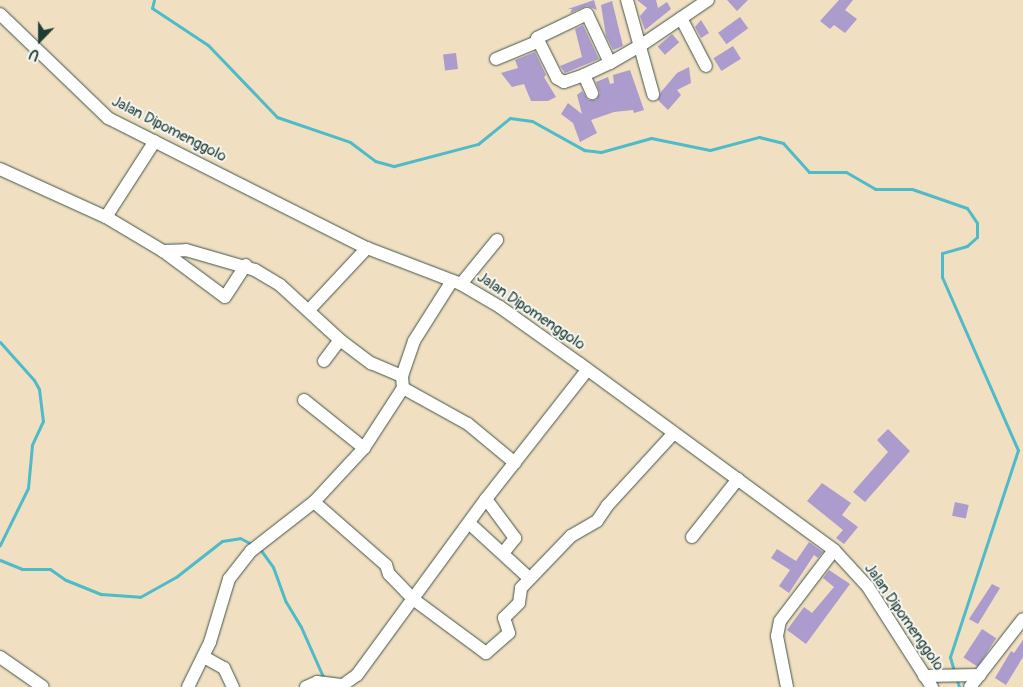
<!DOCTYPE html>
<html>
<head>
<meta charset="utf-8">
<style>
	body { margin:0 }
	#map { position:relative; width:1023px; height:687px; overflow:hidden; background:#f1dfc1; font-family:Pangolin,sans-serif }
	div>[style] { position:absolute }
	.stream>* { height:3px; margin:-1.5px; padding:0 1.5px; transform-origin:1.5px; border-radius:1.5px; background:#4ebbc9 }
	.building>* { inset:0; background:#ac9bcd; transform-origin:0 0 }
	.roads { filter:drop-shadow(0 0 1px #3e5549) drop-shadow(0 0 1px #3e5549) }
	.minor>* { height:12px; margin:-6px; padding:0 6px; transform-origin:6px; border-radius:6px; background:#fff }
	span { translate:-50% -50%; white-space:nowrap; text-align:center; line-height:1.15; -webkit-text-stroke:4px #f6f6f2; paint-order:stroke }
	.street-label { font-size:15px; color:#1f3d34 }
	.north { position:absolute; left:15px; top:15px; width:50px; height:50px; -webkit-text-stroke:4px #f6f6f2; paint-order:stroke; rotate:202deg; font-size:14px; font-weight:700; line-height:20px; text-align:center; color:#1f3d34 }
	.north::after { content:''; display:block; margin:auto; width:18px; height:22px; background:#1f3d34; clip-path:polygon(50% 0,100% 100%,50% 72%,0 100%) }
</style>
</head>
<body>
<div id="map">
	<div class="stream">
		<div style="left:154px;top:0;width:8px;rotate:104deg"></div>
		<div style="left:152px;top:8px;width:67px;rotate:33.5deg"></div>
		<div style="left:208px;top:45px;width:100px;rotate:46.2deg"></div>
		<div style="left:277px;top:117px;width:77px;rotate:18.9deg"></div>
		<div style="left:350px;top:142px;width:31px;rotate:37deg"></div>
		<div style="left:375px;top:161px;width:20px;rotate:15deg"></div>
		<div style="left:394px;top:166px;width:87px;rotate:-14.7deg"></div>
		<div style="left:478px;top:144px;width:41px;rotate:-39.1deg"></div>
		<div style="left:510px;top:118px;width:22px;rotate:8deg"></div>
		<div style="left:532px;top:121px;width:60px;rotate:29.1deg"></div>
		<div style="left:584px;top:150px;width:17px;rotate:7deg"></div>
		<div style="left:601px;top:152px;width:52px;rotate:-15.6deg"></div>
		<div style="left:651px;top:138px;width:60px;rotate:11.5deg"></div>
		<div style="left:710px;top:150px;width:51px;rotate:-14.9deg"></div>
		<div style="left:759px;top:137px;width:25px;rotate:14deg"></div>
		<div style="left:783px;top:143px;width:39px;rotate:48deg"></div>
		<div style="left:809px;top:172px;width:37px"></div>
		<div style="left:846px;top:172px;width:34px;rotate:30deg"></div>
		<div style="left:875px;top:189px;width:37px"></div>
		<div style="left:912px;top:189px;width:58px;rotate:19.1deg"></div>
		<div style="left:967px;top:208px;width:18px;rotate:56deg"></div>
		<div style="left:977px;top:223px;width:14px;rotate:90deg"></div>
		<div style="left:977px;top:237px;width:13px;rotate:138deg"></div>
		<div style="left:967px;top:246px;width:26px;rotate:164deg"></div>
		<div style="left:942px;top:253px;width:24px;rotate:90deg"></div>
		<div style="left:942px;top:277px;width:189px;rotate:66.3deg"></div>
		<div style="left:1018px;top:450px;width:218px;rotate:108.2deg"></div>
		<div style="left:950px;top:657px;width:15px;rotate:74deg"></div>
		<div style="left:0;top:342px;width:51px;rotate:48.2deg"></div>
		<div style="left:34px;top:380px;width:10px;rotate:61deg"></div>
		<div style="left:39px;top:389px;width:32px;rotate:83deg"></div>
		<div style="left:43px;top:421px;width:26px;rotate:115deg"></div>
		<div style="left:32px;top:445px;width:43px;rotate:95.3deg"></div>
		<div style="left:28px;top:488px;width:64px;rotate:116.2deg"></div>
		<div style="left:260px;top:549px;width:22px;rotate:54deg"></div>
		<div style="left:273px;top:567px;width:37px;rotate:70deg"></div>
		<div style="left:286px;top:602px;width:29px;rotate:59deg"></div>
		<div style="left:301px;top:627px;width:57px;rotate:66.1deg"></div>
		<div style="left:0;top:560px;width:24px;rotate:22deg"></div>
		<div style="left:22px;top:569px;width:28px"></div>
		<div style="left:50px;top:569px;width:19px;rotate:35deg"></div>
		<div style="left:66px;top:580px;width:38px;rotate:22deg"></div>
		<div style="left:101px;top:594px;width:39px;rotate:4deg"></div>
		<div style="left:140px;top:597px;width:41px;rotate:-29.1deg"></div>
		<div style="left:176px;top:577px;width:58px;rotate:-38deg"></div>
		<div style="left:222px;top:541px;width:18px;rotate:-9deg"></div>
		<div style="left:240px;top:538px;width:15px;rotate:28deg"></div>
		<div style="left:956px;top:677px;width:10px;rotate:73deg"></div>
	</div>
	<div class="building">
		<div style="clip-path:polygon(594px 0,597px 10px,587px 6px,570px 13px,572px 9px,568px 9px)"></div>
		<div style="clip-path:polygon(637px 0,656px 0,658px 8px,667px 2px,671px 9px,645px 30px,640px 16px,647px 8px)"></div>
		<div style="clip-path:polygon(727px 0,748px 0,737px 11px)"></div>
		<div style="clip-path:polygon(839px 0,853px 0,845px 10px,857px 19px,845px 33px,834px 25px,830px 29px,820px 21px)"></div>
		<div style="clip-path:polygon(612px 1px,623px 46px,613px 50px,606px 36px,601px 5px)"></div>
		<div style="left:740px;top:17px;width:14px;height:27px;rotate:54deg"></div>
		<div style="clip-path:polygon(701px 20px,709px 33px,701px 38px,695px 27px)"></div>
		<div style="clip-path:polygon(583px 25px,599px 59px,565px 73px,560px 66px,582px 57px,575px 29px)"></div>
		<div style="left:672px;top:34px;width:11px;height:19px;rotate:49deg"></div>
		<div style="left:733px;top:46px;width:15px;height:23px;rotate:58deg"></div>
		<div style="clip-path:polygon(535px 52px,546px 75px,544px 77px,556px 97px,548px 101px,531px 101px,524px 84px,512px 87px,501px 73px,518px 68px,515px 60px)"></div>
		<div style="left:456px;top:53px;width:16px;height:13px;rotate:83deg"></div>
		<div style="clip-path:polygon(689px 67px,691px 83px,677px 90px,681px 95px,668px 110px,658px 100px,661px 92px,677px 73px)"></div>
		<div style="clip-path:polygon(630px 70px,644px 110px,634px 113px,633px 110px,614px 112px,591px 120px,597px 133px,580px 142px,573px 123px,561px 114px,568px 103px,582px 114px,577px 95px,582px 91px,588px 100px,596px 100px,600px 93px,596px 82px,608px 77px,610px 84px,614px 83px,613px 75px)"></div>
		<div style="clip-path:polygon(888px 429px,910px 451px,865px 502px,853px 492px,888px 452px,877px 440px)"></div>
		<div style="clip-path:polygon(822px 483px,851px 503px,842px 515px,858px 527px,844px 544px,836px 538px,843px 530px,807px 501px)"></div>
		<div style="left:955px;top:502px;width:14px;height:14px;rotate:12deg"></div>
		<div style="clip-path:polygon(809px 542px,823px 552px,818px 558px,814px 555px,789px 593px,779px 586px,790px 570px,771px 558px,777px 549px,796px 561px)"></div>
		<div style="clip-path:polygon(829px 570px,850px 584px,806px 644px,787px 630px,804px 607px,812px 613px,834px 587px,823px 578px)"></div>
		<div style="clip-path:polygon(992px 584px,1000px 588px,978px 624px,969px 619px)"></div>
		<div style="left:982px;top:629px;width:17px;height:34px;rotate:33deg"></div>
		<div style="clip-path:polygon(1023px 640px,1023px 657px,1006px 685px,995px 678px,1011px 651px,1014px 653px)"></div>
	</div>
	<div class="roads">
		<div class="minor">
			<div style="left:627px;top:0;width:98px;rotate:74.5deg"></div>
			<div style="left:0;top:14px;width:150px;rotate:43.9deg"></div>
			<div style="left:108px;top:118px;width:290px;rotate:26.7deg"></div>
			<div style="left:367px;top:248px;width:101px;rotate:21deg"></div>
			<div style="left:461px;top:284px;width:45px;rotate:30.5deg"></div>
			<div style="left:500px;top:307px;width:98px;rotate:35.5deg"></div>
			<div style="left:580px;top:364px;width:315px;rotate:36.2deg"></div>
			<div style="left:834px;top:550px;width:50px;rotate:47.4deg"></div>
			<div style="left:868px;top:587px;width:119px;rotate:57.4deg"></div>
			<div style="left:681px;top:18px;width:54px;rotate:62.5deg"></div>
			<div style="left:496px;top:59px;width:44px;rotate:-22.5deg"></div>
			<div style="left:610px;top:63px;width:54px;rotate:-115.1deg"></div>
			<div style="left:587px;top:14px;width:55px;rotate:154.4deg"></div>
			<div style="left:537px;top:38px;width:45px;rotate:63.4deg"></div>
			<div style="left:557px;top:78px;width:8px;rotate:30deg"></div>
			<div style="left:564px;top:82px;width:21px;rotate:-19deg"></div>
			<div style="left:584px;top:75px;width:29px;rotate:-25deg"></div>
			<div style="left:610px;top:63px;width:34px;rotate:-30deg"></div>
			<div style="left:640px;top:46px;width:82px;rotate:-34.1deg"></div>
			<div style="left:584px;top:75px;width:20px;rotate:66deg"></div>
			<div style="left:0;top:169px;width:116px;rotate:24.4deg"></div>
			<div style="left:106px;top:217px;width:66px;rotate:30.8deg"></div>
			<div style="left:163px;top:251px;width:23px;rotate:-2deg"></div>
			<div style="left:186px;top:250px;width:72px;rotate:16.2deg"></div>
			<div style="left:255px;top:270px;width:29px;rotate:31deg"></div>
			<div style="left:280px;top:285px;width:81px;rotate:42.5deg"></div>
			<div style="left:340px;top:340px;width:39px;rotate:37deg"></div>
			<div style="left:371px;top:363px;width:34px;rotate:23deg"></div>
			<div style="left:106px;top:217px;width:90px;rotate:-57.2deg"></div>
			<div style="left:163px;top:251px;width:77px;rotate:36.6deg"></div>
			<div style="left:225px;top:297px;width:38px;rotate:-57deg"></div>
			<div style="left:461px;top:284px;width:57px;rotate:-50.7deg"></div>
			<div style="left:309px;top:310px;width:85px;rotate:-46.9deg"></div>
			<div style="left:324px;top:361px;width:26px;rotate:-53deg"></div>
			<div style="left:403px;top:388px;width:74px;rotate:29deg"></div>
			<div style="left:468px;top:424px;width:61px;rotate:39.7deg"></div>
			<div style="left:304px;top:400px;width:77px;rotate:38.7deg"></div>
			<div style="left:486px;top:499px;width:49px;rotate:53.4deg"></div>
			<div style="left:515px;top:538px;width:18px;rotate:128deg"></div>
			<div style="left:314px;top:502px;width:96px;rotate:41.2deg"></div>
			<div style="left:386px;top:565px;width:9px;rotate:72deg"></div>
			<div style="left:389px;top:574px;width:35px;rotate:46deg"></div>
			<div style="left:413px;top:599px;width:91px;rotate:36.5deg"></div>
			<div style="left:486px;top:653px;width:30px;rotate:-41deg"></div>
			<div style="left:509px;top:633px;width:16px;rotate:-108deg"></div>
			<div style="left:504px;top:618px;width:21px;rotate:-45deg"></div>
			<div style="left:519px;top:603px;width:15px;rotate:-82deg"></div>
			<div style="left:521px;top:588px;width:72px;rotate:-46.1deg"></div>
			<div style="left:571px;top:536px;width:30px;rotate:-30deg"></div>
			<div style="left:597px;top:521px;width:18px;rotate:-56deg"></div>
			<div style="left:607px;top:506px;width:98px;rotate:-47.5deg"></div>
			<div style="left:469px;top:523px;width:81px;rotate:42.5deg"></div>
			<div style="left:692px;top:537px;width:74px;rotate:-51.6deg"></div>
			<div style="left:0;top:657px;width:52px;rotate:34.9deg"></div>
			<div style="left:204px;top:657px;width:23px;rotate:29deg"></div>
			<div style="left:224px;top:668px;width:21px;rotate:65deg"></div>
			<div style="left:924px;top:676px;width:56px;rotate:-1deg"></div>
			<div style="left:188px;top:687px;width:50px;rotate:-63.9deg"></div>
			<div style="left:210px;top:642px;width:66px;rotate:-73.2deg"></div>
			<div style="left:229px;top:579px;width:36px;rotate:-52deg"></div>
			<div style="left:251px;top:551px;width:80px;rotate:-37.9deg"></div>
			<div style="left:314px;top:502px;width:74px;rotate:-47.2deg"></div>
			<div style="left:364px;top:448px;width:72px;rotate:-57deg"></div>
			<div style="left:403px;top:388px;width:12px;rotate:-95deg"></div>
			<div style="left:402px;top:376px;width:37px;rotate:-71deg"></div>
			<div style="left:414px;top:341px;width:71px;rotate:-57.7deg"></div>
			<div style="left:306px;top:687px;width:12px;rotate:-24deg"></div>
			<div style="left:317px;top:682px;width:26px;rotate:7deg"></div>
			<div style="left:343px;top:685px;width:17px;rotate:-36deg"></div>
			<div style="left:357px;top:675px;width:218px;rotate:-53.8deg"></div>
			<div style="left:486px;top:499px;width:164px;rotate:-51.9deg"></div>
			<div style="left:787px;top:687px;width:52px;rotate:-101.1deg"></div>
			<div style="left:777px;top:636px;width:15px;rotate:-79deg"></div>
			<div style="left:780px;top:621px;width:89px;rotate:-52.7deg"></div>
			<div style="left:970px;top:687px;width:86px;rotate:-52.1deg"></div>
		</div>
	</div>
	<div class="street-label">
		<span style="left:169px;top:129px;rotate:27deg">Jalan Dipomenggolo</span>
		<span style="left:531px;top:311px;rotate:34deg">Jalan Dipomenggolo</span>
		<span style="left:904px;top:617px;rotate:55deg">Jalan Dipomenggolo</span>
	</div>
	<div class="north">U</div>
</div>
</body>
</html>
